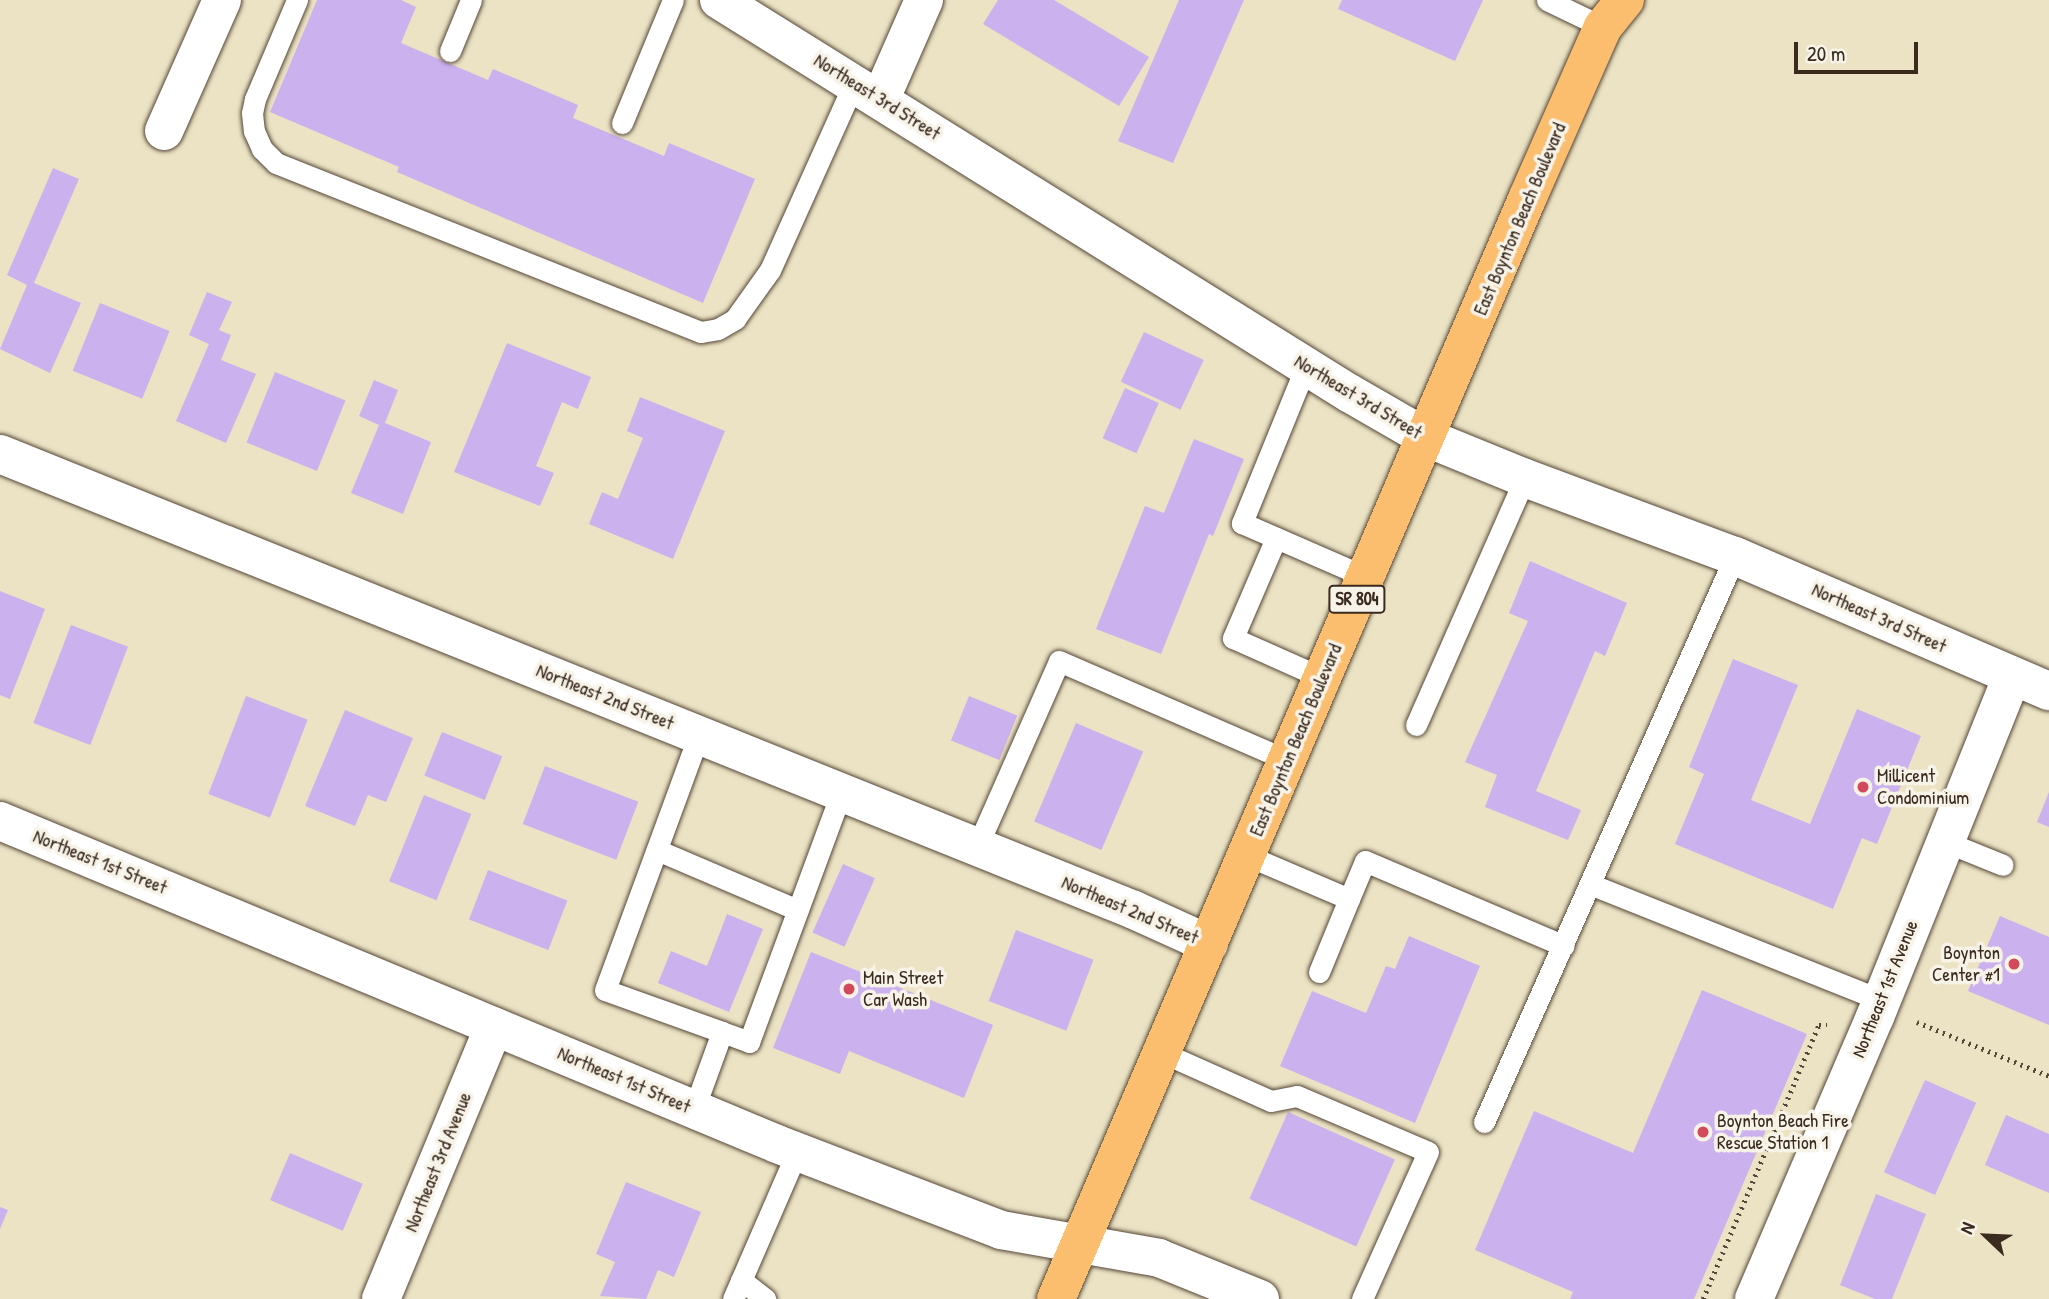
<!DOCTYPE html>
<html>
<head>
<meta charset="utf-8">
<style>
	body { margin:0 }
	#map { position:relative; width:2049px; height:1299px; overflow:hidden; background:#ebe3c4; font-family:"Patrick Hand",sans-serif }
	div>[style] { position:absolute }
	.building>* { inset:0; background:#cbb1ed; transform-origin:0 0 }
	.path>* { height:4.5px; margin-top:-2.25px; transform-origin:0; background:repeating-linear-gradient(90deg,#554637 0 2px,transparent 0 7px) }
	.roads { filter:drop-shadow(0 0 2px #554637) drop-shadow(0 0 2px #554637) }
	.lane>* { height:21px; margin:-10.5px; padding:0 10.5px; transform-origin:10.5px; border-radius:10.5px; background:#fff }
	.street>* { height:38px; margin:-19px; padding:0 19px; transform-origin:19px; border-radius:19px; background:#fff }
	.primary>* { height:38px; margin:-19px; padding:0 19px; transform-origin:19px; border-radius:19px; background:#fbbd6e }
	.dots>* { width:19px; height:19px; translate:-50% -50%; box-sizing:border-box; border:4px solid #f7f3e8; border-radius:50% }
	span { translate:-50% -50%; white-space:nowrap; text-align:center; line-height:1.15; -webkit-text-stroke:7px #f7f3e8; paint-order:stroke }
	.shield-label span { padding:2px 5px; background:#f7f3e8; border:2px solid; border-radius:5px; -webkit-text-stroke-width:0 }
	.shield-label { font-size:18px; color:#3b2a1e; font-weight:700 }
	.street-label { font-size:19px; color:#3b2a1e }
	.poi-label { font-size:19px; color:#3b2a1e }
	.left { translate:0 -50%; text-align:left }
	.right { translate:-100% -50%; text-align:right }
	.north { position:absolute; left:1951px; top:1201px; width:70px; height:70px; -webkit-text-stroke:5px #f7f3e8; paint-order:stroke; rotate:293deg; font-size:19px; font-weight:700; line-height:28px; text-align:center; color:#3b2a1e }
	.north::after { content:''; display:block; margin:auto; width:24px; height:32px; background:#3b2a1e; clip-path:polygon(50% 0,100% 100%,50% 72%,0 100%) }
	.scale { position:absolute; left:1794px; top:42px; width:124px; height:32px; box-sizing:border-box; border:4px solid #3b2a1e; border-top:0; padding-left:9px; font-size:21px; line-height:24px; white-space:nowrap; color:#3b2a1e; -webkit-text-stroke:5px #f7f3e8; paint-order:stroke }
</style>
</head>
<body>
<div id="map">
	<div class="building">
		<div style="clip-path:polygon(317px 0,401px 0,416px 7px,401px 43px,488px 80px,493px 69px,578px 105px,573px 118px,664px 156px,669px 143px,755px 179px,703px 303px,397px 172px,399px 167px,270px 112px)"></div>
		<div style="clip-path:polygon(998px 0,1054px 0,1149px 57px,1119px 106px,983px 24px)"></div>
		<div style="clip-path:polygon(1179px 0,1244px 0,1173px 163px,1118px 141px)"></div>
		<div style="clip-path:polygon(1342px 0,1483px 0,1455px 61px,1338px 9px)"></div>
		<div style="clip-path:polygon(53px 168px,79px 179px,34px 283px,81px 303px,50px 373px,0 349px,27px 285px,7px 275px)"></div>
		<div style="clip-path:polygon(207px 292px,232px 302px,219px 330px,231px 335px,221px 360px,256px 374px,226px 443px,176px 421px,209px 344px,189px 335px)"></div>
		<div style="left:100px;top:303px;width:75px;height:73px;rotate:22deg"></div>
		<div style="left:1144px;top:332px;width:66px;height:55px;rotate:25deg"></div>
		<div style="clip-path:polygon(507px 343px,591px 377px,578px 409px,562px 402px,536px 466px,554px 473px,540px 506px,454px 472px)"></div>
		<div style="left:275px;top:372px;width:76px;height:76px;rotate:22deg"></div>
		<div style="clip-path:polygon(374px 380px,398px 390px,385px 423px,431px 442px,403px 514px,351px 493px,379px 425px,359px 416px)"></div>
		<div style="left:1125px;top:388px;width:37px;height:55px;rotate:24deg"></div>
		<div style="clip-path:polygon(640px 397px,725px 431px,673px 559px,589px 524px,602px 492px,618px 499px,643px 438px,627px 431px)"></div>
		<div style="clip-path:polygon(1194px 439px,1244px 459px,1213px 536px,1209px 534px,1161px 654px,1096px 629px,1145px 506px,1164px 513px)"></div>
		<div style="clip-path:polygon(1530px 561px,1627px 603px,1605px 656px,1595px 651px,1536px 791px,1581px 810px,1568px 840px,1485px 807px,1497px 775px,1465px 762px,1528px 621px,1509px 613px)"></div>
		<div style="clip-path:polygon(0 591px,45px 609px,10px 699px,0 695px)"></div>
		<div style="left:71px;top:625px;width:61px;height:105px;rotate:21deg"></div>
		<div style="clip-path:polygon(1733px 659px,1798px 685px,1751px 800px,1810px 824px,1857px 709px,1921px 736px,1877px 844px,1862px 838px,1833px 909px,1675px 844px,1704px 774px,1689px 767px)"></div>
		<div style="left:246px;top:696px;width:66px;height:105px;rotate:21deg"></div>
		<div style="left:969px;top:696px;width:52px;height:48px;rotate:22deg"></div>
		<div style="clip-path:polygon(345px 710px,413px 738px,386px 802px,368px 795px,355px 826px,305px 806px)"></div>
		<div style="left:1076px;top:723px;width:73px;height:107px;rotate:23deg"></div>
		<div style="left:442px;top:732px;width:65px;height:47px;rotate:22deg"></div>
		<div style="left:545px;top:766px;width:100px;height:62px;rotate:21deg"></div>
		<div style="clip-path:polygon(2049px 792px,2049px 827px,2037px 822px)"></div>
		<div style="left:424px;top:795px;width:51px;height:93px;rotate:22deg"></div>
		<div style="left:843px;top:864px;width:35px;height:75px;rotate:24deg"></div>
		<div style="left:488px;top:870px;width:85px;height:53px;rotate:21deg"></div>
		<div style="clip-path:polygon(727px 914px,763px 929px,729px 1012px,658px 983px,671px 951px,707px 966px)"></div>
		<div style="clip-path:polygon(2000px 916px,2049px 937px,2049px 1025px,1968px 991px)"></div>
		<div style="left:1016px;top:930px;width:83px;height:76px;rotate:21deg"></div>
		<div style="clip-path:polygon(1409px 936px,1480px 966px,1415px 1123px,1280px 1066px,1312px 991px,1366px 1013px,1386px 966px,1395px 969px)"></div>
		<div style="clip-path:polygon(811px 952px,993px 1025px,964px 1098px,849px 1051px,840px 1074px,773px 1048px)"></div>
		<div style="clip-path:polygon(1702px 990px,1807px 1034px,1694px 1299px,1570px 1299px,1573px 1292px,1475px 1250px,1534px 1111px,1633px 1153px)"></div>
		<div style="left:1925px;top:1080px;width:56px;height:101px;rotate:24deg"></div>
		<div style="left:1288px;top:1112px;width:117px;height:95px;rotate:24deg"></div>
		<div style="clip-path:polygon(2006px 1115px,2049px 1134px,2049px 1193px,1985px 1165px)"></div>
		<div style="left:290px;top:1153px;width:79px;height:51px;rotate:23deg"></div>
		<div style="clip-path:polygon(626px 1182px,701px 1212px,674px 1277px,658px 1270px,646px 1299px,600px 1296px,615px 1262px,596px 1254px)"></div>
		<div style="clip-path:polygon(1876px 1194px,1926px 1214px,1892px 1299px,1875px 1299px,1840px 1285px)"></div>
		<div style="clip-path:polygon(0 1207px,8px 1210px,0 1229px)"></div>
	</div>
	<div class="path">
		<div style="left:1917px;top:1022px;width:143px;rotate:22.2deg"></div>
		<div style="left:1703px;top:1299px;width:298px;rotate:-67.1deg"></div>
		<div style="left:1819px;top:1025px;width:8px"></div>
	</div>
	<div class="roads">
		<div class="lane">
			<div style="left:297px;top:0;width:108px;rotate:113deg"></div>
			<div style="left:255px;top:99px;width:14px;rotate:102deg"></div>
			<div style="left:252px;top:113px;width:18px;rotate:84deg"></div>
			<div style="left:254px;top:131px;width:20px;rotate:66deg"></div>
			<div style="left:262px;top:149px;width:20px;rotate:45deg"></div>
			<div style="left:276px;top:163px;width:457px;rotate:21.7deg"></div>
			<div style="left:701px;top:332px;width:17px;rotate:-10deg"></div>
			<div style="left:718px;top:329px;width:20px;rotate:-30deg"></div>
			<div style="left:735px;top:319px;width:60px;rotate:-54.5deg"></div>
			<div style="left:770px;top:270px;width:205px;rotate:-65.8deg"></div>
			<div style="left:1547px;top:0;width:62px;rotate:25.7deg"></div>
			<div style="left:450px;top:51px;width:55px;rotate:-67.6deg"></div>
			<div style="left:622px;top:123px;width:133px;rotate:-67.5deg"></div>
			<div style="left:1306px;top:366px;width:170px;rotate:112.2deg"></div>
			<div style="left:1242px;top:523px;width:135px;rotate:23.5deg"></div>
			<div style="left:1276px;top:538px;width:109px;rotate:113.3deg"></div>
			<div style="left:1233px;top:638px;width:98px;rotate:24deg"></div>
			<div style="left:1416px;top:725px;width:270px;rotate:-66.2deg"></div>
			<div style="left:1946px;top:842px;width:61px;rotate:22deg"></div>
			<div style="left:977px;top:847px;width:203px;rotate:-66.2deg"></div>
			<div style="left:1059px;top:661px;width:249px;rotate:23.5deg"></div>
			<div style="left:657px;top:850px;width:153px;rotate:23.1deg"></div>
			<div style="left:1246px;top:855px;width:112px;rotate:23.1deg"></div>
			<div style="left:1349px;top:899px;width:41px;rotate:-67.2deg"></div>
			<div style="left:1365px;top:861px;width:216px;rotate:23.1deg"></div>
			<div style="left:1592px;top:885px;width:311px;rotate:21.7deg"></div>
			<div style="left:1319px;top:972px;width:79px;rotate:-67.7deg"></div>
			<div style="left:722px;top:1032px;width:29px;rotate:20deg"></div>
			<div style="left:749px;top:1042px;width:265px;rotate:-69.7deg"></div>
			<div style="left:1161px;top:1052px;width:120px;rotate:24deg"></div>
			<div style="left:1271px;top:1101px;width:26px;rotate:-11deg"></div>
			<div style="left:1297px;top:1096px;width:142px;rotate:23.1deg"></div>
			<div style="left:1428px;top:1152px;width:161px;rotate:114.2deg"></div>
			<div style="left:694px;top:1109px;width:82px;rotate:-70deg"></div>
			<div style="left:722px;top:1032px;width:124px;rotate:-160.3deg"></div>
			<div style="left:605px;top:990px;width:272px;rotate:-69.8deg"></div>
			<div style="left:1484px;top:1122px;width:619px;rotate:-66.08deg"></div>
			<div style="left:741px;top:1280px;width:31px;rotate:38deg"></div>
			<div style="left:733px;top:1299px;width:160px;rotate:-66.5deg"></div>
		</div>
		<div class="street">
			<div style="left:719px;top:0;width:743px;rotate:31.96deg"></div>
			<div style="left:1349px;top:393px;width:90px;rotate:30deg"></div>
			<div style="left:1427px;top:438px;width:106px;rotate:22.2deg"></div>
			<div style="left:1525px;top:478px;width:224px;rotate:20.4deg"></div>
			<div style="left:1735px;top:556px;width:342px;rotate:23.3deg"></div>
			<div style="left:881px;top:98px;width:107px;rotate:-66.3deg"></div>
			<div style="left:164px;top:131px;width:143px;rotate:-66.1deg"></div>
			<div style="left:0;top:454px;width:1222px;rotate:21.91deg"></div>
			<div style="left:1134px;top:910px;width:82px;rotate:24.4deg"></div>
			<div style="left:0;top:821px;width:841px;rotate:22.57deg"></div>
			<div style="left:777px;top:1144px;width:240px;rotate:21deg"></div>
			<div style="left:1001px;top:1230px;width:160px;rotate:10deg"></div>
			<div style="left:1159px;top:1258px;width:109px;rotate:22.1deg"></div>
			<div style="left:381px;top:1299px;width:295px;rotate:-67.5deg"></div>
			<div style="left:1754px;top:1299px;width:307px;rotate:-66.8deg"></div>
			<div style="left:1875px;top:1017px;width:367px;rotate:-68.1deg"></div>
		</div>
		<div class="primary">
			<div style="left:1056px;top:1299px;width:1197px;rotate:-66.82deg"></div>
			<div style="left:1527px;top:199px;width:188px;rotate:-66.2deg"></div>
			<div style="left:1603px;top:27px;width:35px;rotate:-51deg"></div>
		</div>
	</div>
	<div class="dots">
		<div style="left:1863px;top:787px;background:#d1495b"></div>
		<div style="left:2014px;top:964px;background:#d1495b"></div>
		<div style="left:849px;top:989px;background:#d1495b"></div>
		<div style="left:1703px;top:1132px;background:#d1495b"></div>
	</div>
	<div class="shield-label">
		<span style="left:1357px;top:599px">SR 804</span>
	</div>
	<div class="street-label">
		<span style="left:877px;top:97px;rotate:32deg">Northeast 3rd Street</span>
		<span style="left:1520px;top:219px;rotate:-67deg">East Boynton Beach Boulevard</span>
		<span style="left:1358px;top:397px;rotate:31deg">Northeast 3rd Street</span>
		<span style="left:1879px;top:618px;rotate:24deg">Northeast 3rd Street</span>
		<span style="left:605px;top:697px;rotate:22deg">Northeast 2nd Street</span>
		<span style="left:1296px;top:740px;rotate:-67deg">East Boynton Beach Boulevard</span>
		<span style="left:100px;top:862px;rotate:22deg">Northeast 1st Street</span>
		<span style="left:1130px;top:910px;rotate:23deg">Northeast 2nd Street</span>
		<span style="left:1885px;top:989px;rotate:-68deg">Northeast 1st Avenue</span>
		<span style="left:624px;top:1080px;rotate:23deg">Northeast 1st Street</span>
		<span style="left:438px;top:1162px;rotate:-68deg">Northeast 3rd Avenue</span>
	</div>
	<div class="poi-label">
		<span class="left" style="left:1877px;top:787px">Millicent<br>Condominium</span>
		<span class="right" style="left:2000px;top:964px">Boynton<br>Center #1</span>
		<span class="left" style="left:863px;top:989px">Main Street<br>Car Wash</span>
		<span class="left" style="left:1717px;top:1132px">Boynton Beach Fire<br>Rescue Station 1</span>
	</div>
	<div class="north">N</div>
	<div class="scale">20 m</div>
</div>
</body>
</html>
